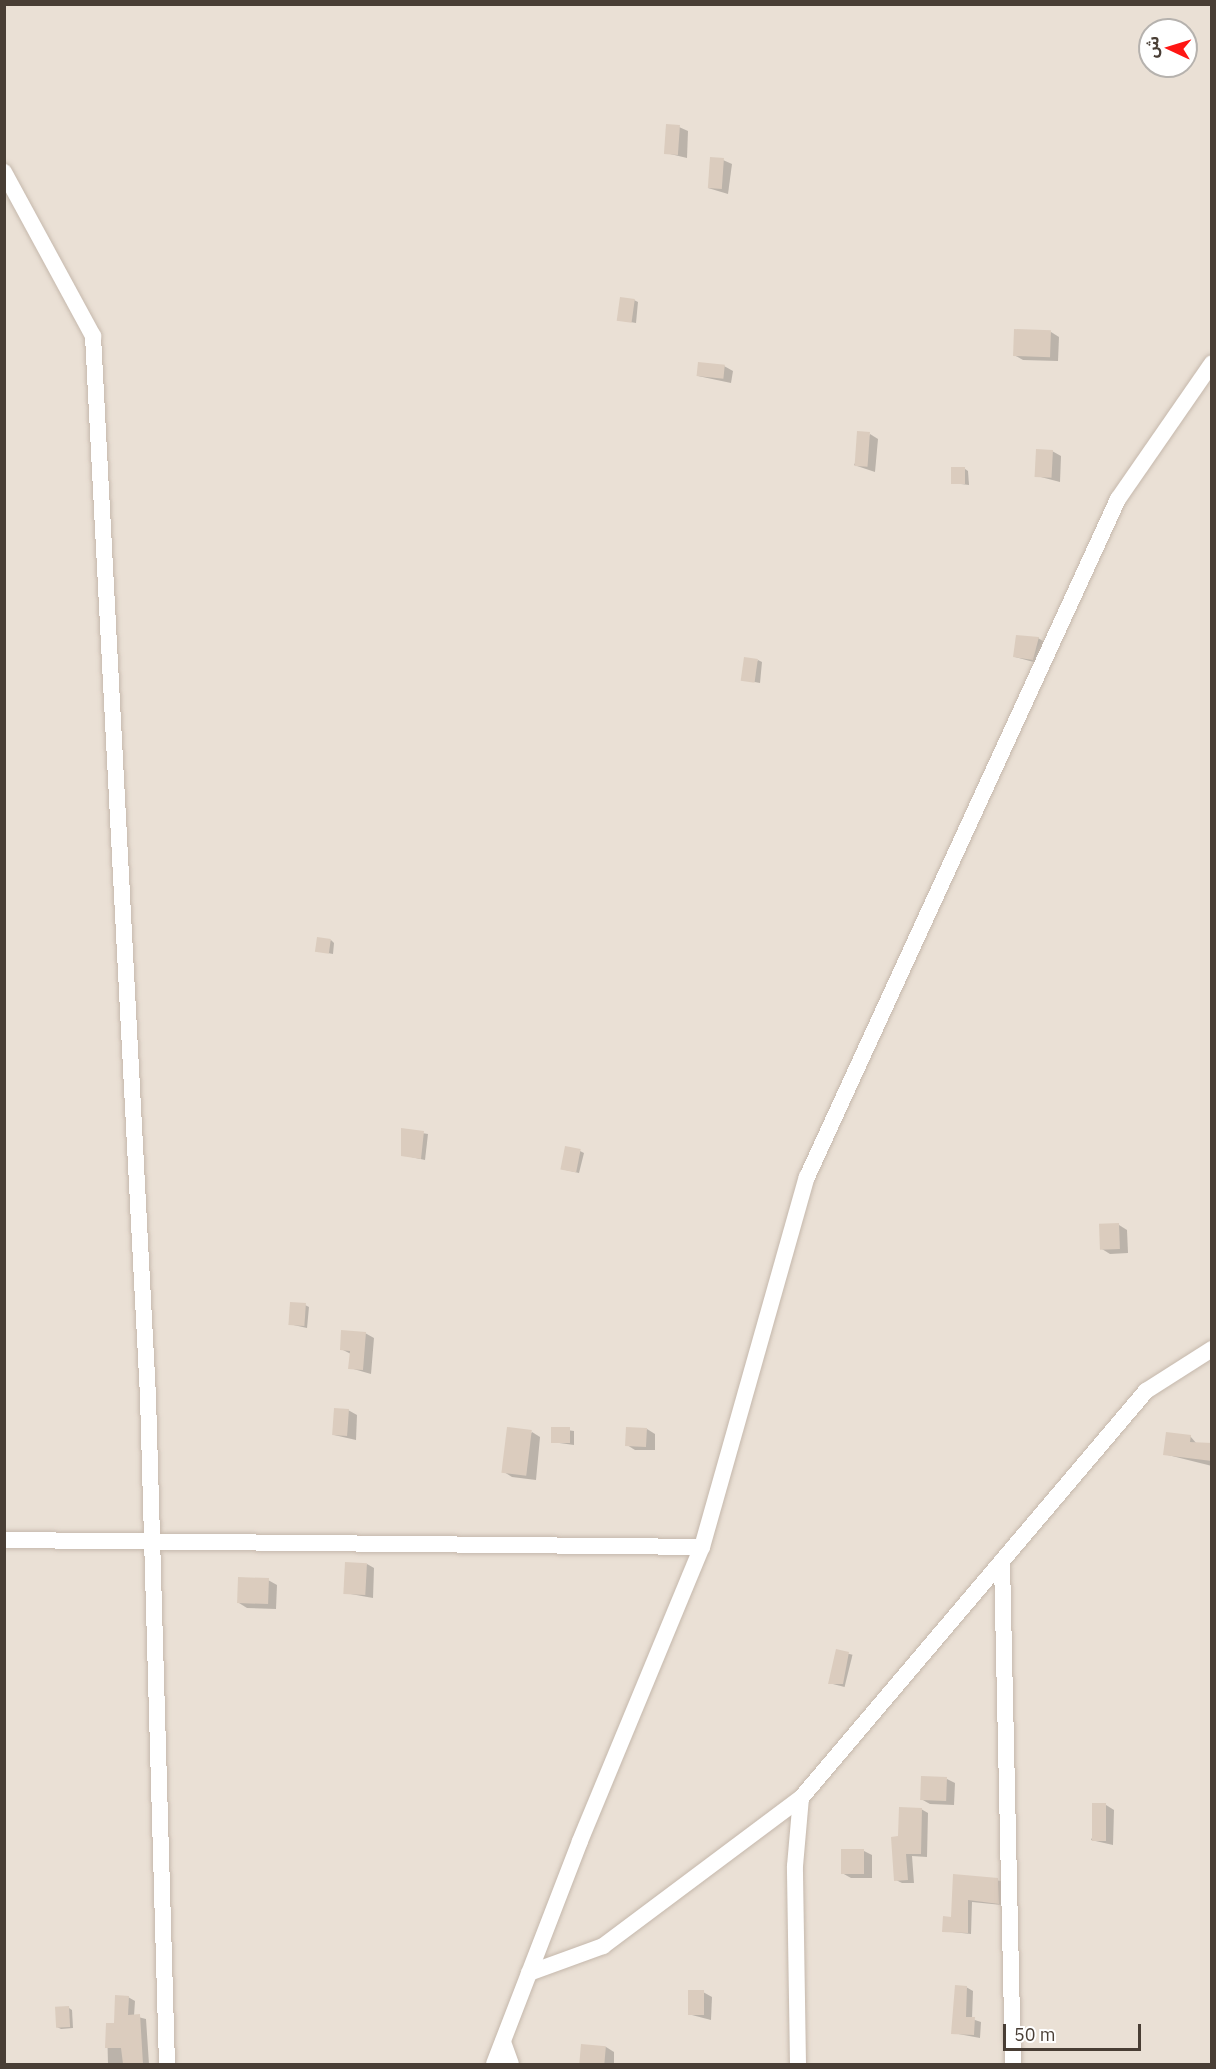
<!DOCTYPE html>
<html>
<head>
<meta charset="utf-8">
<style>
	body { margin:0 }
	#map { position:relative; width:1216px; height:2069px; overflow:hidden; background:#f5efe7; font-family:"IBM Plex Sans","Noto Sans Arabic",sans-serif }
	div>[style] { position:absolute }
	.residential>* { inset:0; background:#eae0d5 }
	.shadow>* { inset:0; background:#0003; transform-origin:0 0 }
	.building>* { inset:0; background:#dbccbe; transform-origin:0 0 }
	.roads { filter:drop-shadow(0 0 2px #c5b8ac) drop-shadow(0 0 2px #c5b8ac) }
	.minor>* { height:16px; margin:-8px; padding:0 8px; transform-origin:8px; border-radius:8px; background:#fff }
	span { translate:-50% -50%; white-space:nowrap; text-align:center; line-height:1.15; -webkit-text-stroke:6px #fff; paint-order:stroke }
	.frame { position:absolute; inset:0; border:6px solid #493e35; pointer-events:none }
	.north { position:absolute; left:1138px; top:18px; width:60px; height:60px; box-sizing:border-box; background:#fff; border:2px solid #b6b2ae; border-radius:50%; rotate:274deg; font-size:16px; font-weight:700; line-height:24px; text-align:center; color:#493e35 }
	.north::after { content:''; display:block; margin:auto; width:21px; height:27px; background:#ff1614; clip-path:polygon(50% 0,100% 100%,50% 72%,0 100%) }
	.scale { position:absolute; left:1003px; top:2024px; width:138px; height:27px; box-sizing:border-box; border:3px solid #493e35; border-top:0; padding-left:8px; font-size:18px; line-height:21px; white-space:nowrap; color:#493e35; -webkit-text-stroke:4px #fff; paint-order:stroke }
</style>
</head>
<body>
<div id="map">
	<div class="residential">
		<div style="clip-path:polygon(evenodd,5px 5px,1211px 5px,1211px 2064px,5px 2064px,5px 5px,1150px 30px,1186px 30px,1186px 66px,1150px 66px,1150px 30px)"></div>
	</div>
	<div class="shadow">
		<div style="clip-path:polygon(679px 127px,688px 131px,687px 158px,666px 153px)"></div>
		<div style="clip-path:polygon(723px 160px,732px 164px,728px 194px,708px 188px)"></div>
		<div style="clip-path:polygon(634px 300px,638px 302px,636px 323px,619px 320px)"></div>
		<div style="clip-path:polygon(1051px 332px,1059px 337px,1058px 361px,1023px 360px,1014px 355px)"></div>
		<div style="clip-path:polygon(724px 366px,733px 371px,731px 383px,698px 376px)"></div>
		<div style="clip-path:polygon(870px 434px,878px 439px,875px 472px,854px 465px)"></div>
		<div style="clip-path:polygon(1052px 451px,1061px 456px,1060px 482px,1037px 476px)"></div>
		<div style="clip-path:polygon(965px 469px,968px 471px,969px 485px,953px 483px)"></div>
		<div style="clip-path:polygon(1038px 638px,1046px 643px,1041px 664px,1015px 657px)"></div>
		<div style="clip-path:polygon(758px 660px,762px 662px,760px 683px,744px 680px)"></div>
		<div style="clip-path:polygon(331px 940px,334px 943px,333px 954px,317px 951px)"></div>
		<div style="clip-path:polygon(403px 1130px,428px 1134px,425px 1160px,402px 1155px)"></div>
		<div style="clip-path:polygon(580px 1151px,584px 1153px,579px 1173px,566px 1170px)"></div>
		<div style="clip-path:polygon(1119px 1225px,1127px 1230px,1128px 1253px,1110px 1254px,1102px 1249px)"></div>
		<div style="clip-path:polygon(305px 1305px,309px 1307px,307px 1328px,289px 1324px)"></div>
		<div style="clip-path:polygon(365px 1333px,374px 1338px,371px 1374px,350px 1368px,351px 1354px,341px 1349px)"></div>
		<div style="clip-path:polygon(348px 1410px,357px 1415px,356px 1440px,334px 1435px)"></div>
		<div style="clip-path:polygon(552px 1428px,574px 1431px,574px 1445px,552px 1442px)"></div>
		<div style="clip-path:polygon(647px 1429px,655px 1434px,655px 1450px,635px 1450px,627px 1445px)"></div>
		<div style="clip-path:polygon(532px 1432px,540px 1437px,536px 1480px,512px 1477px,504px 1472px)"></div>
		<div style="clip-path:polygon(1190px 1436px,1197px 1444px,1212px 1444px,1212px 1466px,1164px 1454px)"></div>
		<div style="clip-path:polygon(367px 1564px,374px 1568px,373px 1598px,345px 1593px)"></div>
		<div style="clip-path:polygon(268px 1580px,277px 1585px,276px 1609px,247px 1608px,239px 1603px)"></div>
		<div style="left:837px;top:1651px;width:16px;height:33px;rotate:14deg"></div>
		<div style="clip-path:polygon(947px 1779px,955px 1783px,954px 1805px,930px 1804px,921px 1799px)"></div>
		<div style="clip-path:polygon(1106px 1805px,1114px 1810px,1113px 1845px,1091px 1840px)"></div>
		<div style="clip-path:polygon(921px 1809px,928px 1813px,927px 1857px,912px 1856px,914px 1883px,902px 1883px,896px 1880px,899px 1838px)"></div>
		<div style="clip-path:polygon(864px 1851px,872px 1855px,872px 1878px,851px 1878px,842px 1873px)"></div>
		<div style="clip-path:polygon(954px 1876px,1002px 1881px,1002px 1905px,972px 1902px,971px 1934px,943px 1931px,953px 1918px)"></div>
		<div style="clip-path:polygon(966px 1987px,973px 1991px,972px 2019px,981px 2022px,980px 2038px,953px 2033px)"></div>
		<div style="clip-path:polygon(703px 1992px,712px 1997px,711px 2020px,688px 2014px)"></div>
		<div style="clip-path:polygon(128px 1997px,135px 2001px,134px 2016px,146px 2019px,149px 2064px,108px 2064px,107px 2025px,115px 2025px)"></div>
		<div style="clip-path:polygon(69px 2008px,72px 2010px,73px 2028px,61px 2029px,57px 2027px)"></div>
		<div style="clip-path:polygon(582px 2046px,606px 2047px,614px 2052px,614px 2064px,581px 2064px)"></div>
	</div>
	<div class="building">
		<div style="left:666px;top:124px;width:14px;height:30px;rotate:4deg"></div>
		<div style="left:710px;top:157px;width:14px;height:31px;rotate:4deg"></div>
		<div style="left:620px;top:297px;width:15px;height:24px;rotate:8deg"></div>
		<div style="left:1014px;top:329px;width:37px;height:27px;rotate:2deg"></div>
		<div style="left:698px;top:362px;width:27px;height:14px;rotate:6deg"></div>
		<div style="left:857px;top:431px;width:13px;height:35px;rotate:4deg"></div>
		<div style="left:1036px;top:449px;width:17px;height:28px;rotate:3deg"></div>
		<div style="left:965px;top:467px;width:17px;height:14px;rotate:90deg"></div>
		<div style="clip-path:polygon(1016px 635px,1039px 637px,1033px 660px,1013px 657px)"></div>
		<div style="left:744px;top:657px;width:14px;height:24px;rotate:8deg"></div>
		<div style="left:317px;top:937px;width:14px;height:15px;rotate:8deg"></div>
		<div style="clip-path:polygon(401px 1128px,424px 1131px,421px 1159px,401px 1156px)"></div>
		<div style="left:565px;top:1146px;width:16px;height:24px;rotate:11deg"></div>
		<div style="left:1119px;top:1223px;width:26px;height:20px;rotate:88deg"></div>
		<div style="left:290px;top:1302px;width:16px;height:23px;rotate:4deg"></div>
		<div style="clip-path:polygon(341px 1330px,366px 1332px,363px 1370px,348px 1369px,350px 1351px,340px 1350px)"></div>
		<div style="left:334px;top:1408px;width:15px;height:27px;rotate:4deg"></div>
		<div style="left:507px;top:1427px;width:25px;height:46px;rotate:7deg"></div>
		<div style="left:551px;top:1427px;width:19px;height:16px"></div>
		<div style="left:626px;top:1427px;width:21px;height:19px;rotate:3deg"></div>
		<div style="clip-path:polygon(1166px 1432px,1191px 1435px,1190px 1442px,1212px 1443px,1212px 1461px,1163px 1455px)"></div>
		<div style="left:345px;top:1562px;width:22px;height:32px;rotate:3deg"></div>
		<div style="left:238px;top:1577px;width:31px;height:26px;rotate:2deg"></div>
		<div style="clip-path:polygon(836px 1649px,849px 1652px,843px 1684px,828px 1684px)"></div>
		<div style="left:921px;top:1776px;width:26px;height:24px;rotate:2deg"></div>
		<div style="left:1092px;top:1803px;width:14px;height:38px"></div>
		<div style="clip-path:polygon(899px 1807px,922px 1808px,921px 1854px,906px 1854px,908px 1880px,894px 1881px,891px 1837px,898px 1836px)"></div>
		<div style="left:841px;top:1849px;width:23px;height:25px"></div>
		<div style="clip-path:polygon(953px 1874px,998px 1878px,999px 1904px,968px 1900px,968px 1933px,942px 1932px,943px 1916px,951px 1917px)"></div>
		<div style="clip-path:polygon(955px 1985px,967px 1986px,966px 2017px,975px 2017px,974px 2035px,951px 2034px)"></div>
		<div style="left:688px;top:1990px;width:16px;height:25px"></div>
		<div style="clip-path:polygon(115px 1995px,129px 1996px,128px 2015px,140px 2014px,143px 2064px,123px 2064px,121px 2048px,105px 2048px,106px 2023px,114px 2023px)"></div>
		<div style="left:69px;top:2006px;width:21px;height:14px;rotate:87deg"></div>
		<div style="left:581px;top:2044px;width:25px;height:20px;rotate:5deg"></div>
	</div>
	<div class="roads">
		<div class="minor">
			<div style="left:4px;top:172px;width:187px;rotate:61.5deg"></div>
			<div style="left:93px;top:336px;width:1062px;rotate:87.03deg"></div>
			<div style="left:148px;top:1397px;width:667px;rotate:88.37deg"></div>
			<div style="left:4px;top:1540px;width:698px;rotate:0.57deg"></div>
			<div style="left:1002px;top:1561px;width:503px;rotate:88.75deg"></div>
			<div style="left:529px;top:1973px;width:79px;rotate:-20deg"></div>
			<div style="left:603px;top:1946px;width:247px;rotate:-36.8deg"></div>
			<div style="left:801px;top:1798px;width:534px;rotate:-49.71deg"></div>
			<div style="left:1146px;top:1391px;width:78px;rotate:-32.5deg"></div>
			<div style="left:503px;top:2042px;width:23px;rotate:70deg"></div>
			<div style="left:494px;top:2064px;width:239px;rotate:-68.9deg"></div>
			<div style="left:580px;top:1841px;width:318px;rotate:-67.5deg"></div>
			<div style="left:702px;top:1547px;width:385px;rotate:-74.2deg"></div>
			<div style="left:807px;top:1177px;width:746px;rotate:-65.36deg"></div>
			<div style="left:1118px;top:499px;width:165px;rotate:-55.3deg"></div>
			<div style="left:798px;top:2064px;width:198px;rotate:-90.9deg"></div>
			<div style="left:795px;top:1866px;width:68px;rotate:-85deg"></div>
		</div>
	</div>
	<div class="frame"></div>
	<div class="north">ش</div>
	<div class="scale">50 m</div>
</div>
</body>
</html>
